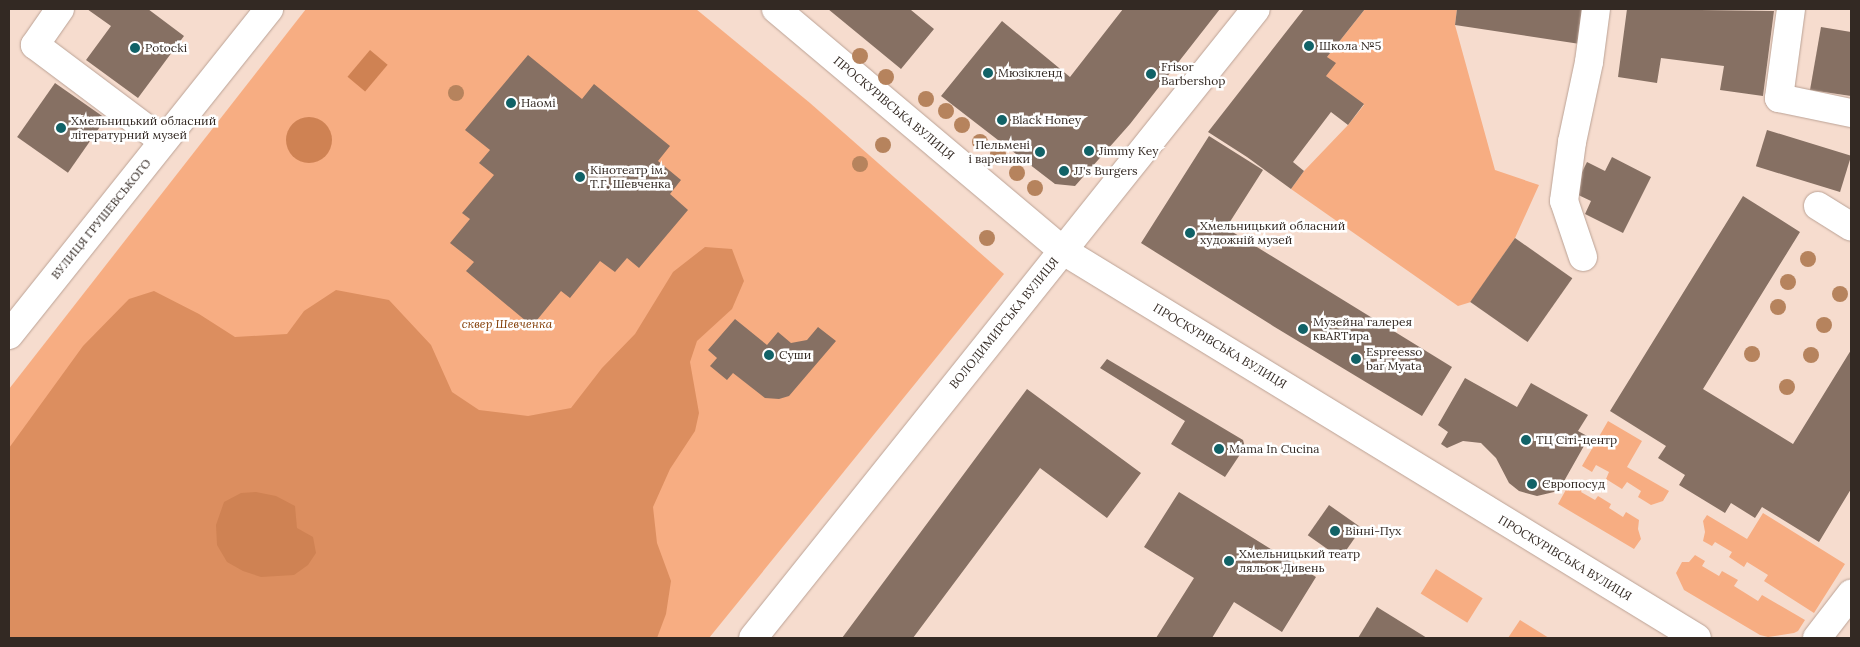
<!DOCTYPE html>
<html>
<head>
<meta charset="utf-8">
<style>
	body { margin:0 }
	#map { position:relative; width:1860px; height:647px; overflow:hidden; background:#f6dcce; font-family:Lora,serif }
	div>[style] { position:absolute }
	.green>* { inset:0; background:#f7ad82; transform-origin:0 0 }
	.forest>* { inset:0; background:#dc8e5f }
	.water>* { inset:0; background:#cf8253; transform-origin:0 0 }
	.round { border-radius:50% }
	.building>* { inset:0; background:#867063; transform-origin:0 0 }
	.roads { filter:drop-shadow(0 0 1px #bba295) drop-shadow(0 0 1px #bba295) }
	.minor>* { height:28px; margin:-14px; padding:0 14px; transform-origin:14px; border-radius:14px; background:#fff }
	.trees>* { width:16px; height:16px; margin:-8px; border-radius:50%; background:#b6835d }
	.dots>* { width:14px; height:14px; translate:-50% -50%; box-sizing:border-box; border:2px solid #fff; border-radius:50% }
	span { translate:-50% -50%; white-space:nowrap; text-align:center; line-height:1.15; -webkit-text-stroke:5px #fff; paint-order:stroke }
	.poi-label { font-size:12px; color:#332923 }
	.left { translate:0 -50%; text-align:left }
	.right { translate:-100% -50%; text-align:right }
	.street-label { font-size:12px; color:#332923 }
	.park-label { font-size:12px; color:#813a00; font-style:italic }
	.frame { position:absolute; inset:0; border:10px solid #332923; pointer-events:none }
</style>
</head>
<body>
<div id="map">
	<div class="green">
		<div style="clip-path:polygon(306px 9px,696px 9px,810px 103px,1004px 274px,709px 638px,9px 638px,9px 389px)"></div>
		<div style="clip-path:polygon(1365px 9px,1457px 9px,1455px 25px,1495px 170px,1539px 185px,1515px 238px,1471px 302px,1458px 306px,1291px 189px,1304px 171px,1348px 125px,1364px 105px,1326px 76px,1327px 57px)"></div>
		<div style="clip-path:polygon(1608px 421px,1642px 441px,1627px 467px,1669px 491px,1663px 501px,1651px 505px,1638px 497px,1641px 491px,1627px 482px,1622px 489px,1606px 479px,1609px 472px,1596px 465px,1592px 472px,1582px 466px)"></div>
		<div style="clip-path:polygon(1572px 479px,1584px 486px,1581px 492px,1595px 500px,1598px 496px,1611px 504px,1609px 508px,1623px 517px,1626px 512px,1639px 520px,1638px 529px,1641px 539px,1634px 549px,1558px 504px)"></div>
		<div style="clip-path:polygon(1763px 513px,1845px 564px,1814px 613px,1764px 581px,1768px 575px,1747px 562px,1744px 567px,1729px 557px,1732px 552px,1715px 542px,1712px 546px,1703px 541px,1705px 532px,1703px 521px,1707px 515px,1747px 539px)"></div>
		<div style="clip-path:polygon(1695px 555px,1705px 561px,1702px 566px,1719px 576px,1722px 571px,1738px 580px,1734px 586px,1758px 601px,1762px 595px,1805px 620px,1798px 631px,1794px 633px,1768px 637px,1760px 635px,1684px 590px,1676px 573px,1682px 562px,1689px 562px)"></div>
		<div style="left:1436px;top:569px;width:55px;height:29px;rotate:32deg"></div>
		<div style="clip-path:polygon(1520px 620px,1549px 638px,1508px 638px)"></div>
	</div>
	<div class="forest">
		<div style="clip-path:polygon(705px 247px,732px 249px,744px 281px,732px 309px,697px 341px,690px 362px,699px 413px,695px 431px,670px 469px,653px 507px,657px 543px,671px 581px,666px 614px,657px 638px,9px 638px,9px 448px,83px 346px,129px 299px,154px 291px,199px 314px,235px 337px,287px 334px,304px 311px,336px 290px,389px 300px,431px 345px,452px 392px,479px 410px,528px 416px,571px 408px,602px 368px,635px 334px,673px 272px)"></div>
	</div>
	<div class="water">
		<div style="left:370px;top:50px;width:23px;height:35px;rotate:40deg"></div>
		<div class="round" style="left:286px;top:117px;width:46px;height:46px"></div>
		<div style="clip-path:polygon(256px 492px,276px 496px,295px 506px,297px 528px,313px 537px,316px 553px,308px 565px,294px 575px,261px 577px,243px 571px,227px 562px,217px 545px,216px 525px,224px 502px,241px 493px)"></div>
	</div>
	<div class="building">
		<div style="clip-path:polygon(87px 9px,148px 9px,184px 36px,138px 98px,86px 60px,111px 26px)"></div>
		<div style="clip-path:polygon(828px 9px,913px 9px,911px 10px,934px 29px,901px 69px)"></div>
		<div style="clip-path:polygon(1123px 9px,1220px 9px,1130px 124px,1075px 186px,1055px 184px,941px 96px,1002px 21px,1070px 77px)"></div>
		<div style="clip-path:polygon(1304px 9px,1365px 9px,1327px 57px,1336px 63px,1326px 76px,1364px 104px,1348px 125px,1331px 112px,1293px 162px,1304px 171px,1291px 189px,1247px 157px,1208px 132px)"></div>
		<div style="clip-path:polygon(1457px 9px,1586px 9px,1580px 44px,1455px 25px)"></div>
		<div style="clip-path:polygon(1627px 9px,1774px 11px,1763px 96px,1720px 90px,1724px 66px,1661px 58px,1657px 83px,1618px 77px)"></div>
		<div style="clip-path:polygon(1821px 27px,1851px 32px,1851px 96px,1810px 90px)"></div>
		<div style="clip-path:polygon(528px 55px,582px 99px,594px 84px,670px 146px,658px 161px,681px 180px,670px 194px,688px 210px,639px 268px,627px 258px,615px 272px,600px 261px,570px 298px,561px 291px,532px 326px,466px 271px,474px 262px,450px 243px,470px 219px,462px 213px,494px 175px,479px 163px,490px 150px,465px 130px)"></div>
		<div style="left:55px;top:83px;width:62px;height:66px;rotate:35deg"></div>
		<div style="left:1767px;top:130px;width:88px;height:38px;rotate:17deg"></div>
		<div style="clip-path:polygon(1209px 136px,1263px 170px,1226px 228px,1452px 367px,1422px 416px,1273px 326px,1141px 243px)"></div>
		<div style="clip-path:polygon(1612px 157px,1651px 177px,1623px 233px,1585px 214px,1591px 201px,1572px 192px,1587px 162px,1605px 171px)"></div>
		<div style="clip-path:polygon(1743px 196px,1800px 232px,1703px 389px,1793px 444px,1851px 350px,1851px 489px,1819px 542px,1762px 507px,1755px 518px,1731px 503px,1725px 513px,1679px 485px,1685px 475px,1658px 458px,1666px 446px,1610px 411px)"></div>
		<div style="left:1515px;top:238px;width:70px;height:78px;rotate:35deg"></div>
		<div style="clip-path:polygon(735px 319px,767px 345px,778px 332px,791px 343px,807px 340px,818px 327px,836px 341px,789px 396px,779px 399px,765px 398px,733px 373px,727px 380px,710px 366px,717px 358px,708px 350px)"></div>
		<div style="clip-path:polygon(1107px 359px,1243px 440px,1245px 447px,1225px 477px,1171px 444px,1185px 421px,1100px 368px)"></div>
		<div style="clip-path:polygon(1465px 378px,1517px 407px,1531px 383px,1588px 415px,1578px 431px,1589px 437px,1563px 483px,1554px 492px,1537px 496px,1519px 491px,1509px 483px,1496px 458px,1481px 443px,1463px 441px,1447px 448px,1441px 444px,1448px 432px,1438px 425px)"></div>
		<div style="clip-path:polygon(1027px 389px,1141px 473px,1107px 518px,1040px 468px,913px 638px,842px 638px)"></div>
		<div style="clip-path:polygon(1179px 492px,1316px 577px,1282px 632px,1234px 602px,1212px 638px,1156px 638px,1194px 578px,1144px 547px)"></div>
		<div style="left:1329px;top:505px;width:40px;height:37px;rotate:35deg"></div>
		<div style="clip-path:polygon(1377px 607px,1427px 638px,1358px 638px)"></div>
	</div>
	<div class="roads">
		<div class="minor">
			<div style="left:60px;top:9px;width:44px;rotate:124.8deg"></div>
			<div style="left:35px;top:45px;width:160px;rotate:36.9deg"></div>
			<div style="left:776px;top:9px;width:374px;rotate:40.1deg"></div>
			<div style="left:1062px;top:250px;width:744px;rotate:31.43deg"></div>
			<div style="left:1791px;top:9px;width:90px;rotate:97.7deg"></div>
			<div style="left:1779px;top:98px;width:74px;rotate:11.8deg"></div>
			<div style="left:1818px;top:206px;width:39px;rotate:32deg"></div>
			<div style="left:1583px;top:257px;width:59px;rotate:-108.7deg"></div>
			<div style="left:1564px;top:201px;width:60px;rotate:-82.3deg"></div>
			<div style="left:1572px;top:142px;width:82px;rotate:-78deg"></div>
			<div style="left:1589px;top:62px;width:53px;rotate:-82.5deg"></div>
			<div style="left:9px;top:335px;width:417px;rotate:-51.4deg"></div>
			<div style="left:753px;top:638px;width:805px;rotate:-51.35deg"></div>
			<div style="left:1817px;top:638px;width:56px;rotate:-52.3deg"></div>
		</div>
	</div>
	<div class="trees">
		<div style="left:860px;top:56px"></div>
		<div style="left:886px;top:77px"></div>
		<div style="left:456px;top:93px"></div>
		<div style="left:926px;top:99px"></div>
		<div style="left:946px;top:111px"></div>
		<div style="left:962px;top:125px"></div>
		<div style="left:980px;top:142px"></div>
		<div style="left:883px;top:145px"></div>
		<div style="left:998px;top:154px"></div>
		<div style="left:860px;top:164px"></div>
		<div style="left:1017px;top:173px"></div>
		<div style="left:1035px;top:188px"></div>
		<div style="left:987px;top:238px"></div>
		<div style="left:1808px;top:259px"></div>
		<div style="left:1788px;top:282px"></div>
		<div style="left:1840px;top:294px"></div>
		<div style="left:1778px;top:307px"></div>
		<div style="left:1824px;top:325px"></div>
		<div style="left:1752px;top:354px"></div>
		<div style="left:1811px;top:355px"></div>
		<div style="left:1787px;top:387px"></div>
	</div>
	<div class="dots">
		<div style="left:1309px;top:46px;background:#116267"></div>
		<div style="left:135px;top:48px;background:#116267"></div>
		<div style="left:988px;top:73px;background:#116267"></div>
		<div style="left:1151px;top:74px;background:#116267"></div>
		<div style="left:511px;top:103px;background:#116267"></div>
		<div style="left:1002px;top:120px;background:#116267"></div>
		<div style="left:61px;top:128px;background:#116267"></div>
		<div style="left:1089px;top:151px;background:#116267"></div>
		<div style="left:1040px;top:152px;background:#116267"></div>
		<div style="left:1064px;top:171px;background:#116267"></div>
		<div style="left:580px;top:177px;background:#116267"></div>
		<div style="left:1190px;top:233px;background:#116267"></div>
		<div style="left:1303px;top:329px;background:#116267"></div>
		<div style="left:769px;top:355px;background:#116267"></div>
		<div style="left:1356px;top:359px;background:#116267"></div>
		<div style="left:1526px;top:440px;background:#116267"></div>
		<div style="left:1219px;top:449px;background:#116267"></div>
		<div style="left:1532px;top:484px;background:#116267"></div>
		<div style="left:1335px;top:531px;background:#116267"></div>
		<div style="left:1229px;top:561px;background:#116267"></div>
	</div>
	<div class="poi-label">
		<span class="left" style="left:1319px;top:46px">Школа №5</span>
		<span class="left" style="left:145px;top:48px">Potocki</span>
		<span class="left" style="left:1161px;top:74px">Frisor<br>Barbershop</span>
		<span class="left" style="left:998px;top:73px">Мюзікленд</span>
		<span class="left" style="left:521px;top:103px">Наомі</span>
		<span class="left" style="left:1012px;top:120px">Black Honey</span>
		<span class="left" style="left:71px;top:128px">Хмельницький обласний<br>літературний музей</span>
		<span class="right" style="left:1030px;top:152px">Пельмені<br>і вареники</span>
		<span class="left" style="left:1099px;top:151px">Jimmy Key</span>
		<span class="left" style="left:590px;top:177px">Кінотеатр ім.<br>Т.Г. Шевченка</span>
		<span class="left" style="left:1074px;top:171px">JJ's Burgers</span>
		<span class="left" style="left:1200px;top:233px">Хмельницький обласний<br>художній музей</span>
		<span class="left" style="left:1313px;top:329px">Музейна галерея<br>квARTира</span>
		<span class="left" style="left:1366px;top:359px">Espreesso<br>bar Myata</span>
		<span class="left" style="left:779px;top:355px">Суши</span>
		<span class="left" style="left:1536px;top:440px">ТЦ Сіті-центр</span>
		<span class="left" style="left:1229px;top:449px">Mama In Cucina</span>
		<span class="left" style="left:1542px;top:484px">Європосуд</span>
		<span class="left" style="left:1345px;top:531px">Вінні-Пух</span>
		<span class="left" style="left:1239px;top:561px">Хмельницький театр<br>ляльок Дивень</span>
	</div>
	<div class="street-label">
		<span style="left:894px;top:108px;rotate:40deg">ПРОСКУРІВСЬКА ВУЛИЦЯ</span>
		<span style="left:101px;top:219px;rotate:-51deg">ВУЛИЦЯ ГРУШЕВСЬКОГО</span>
		<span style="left:1004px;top:323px;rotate:-51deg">ВОЛОДИМИРСЬКА ВУЛИЦЯ</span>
		<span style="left:1220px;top:346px;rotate:31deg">ПРОСКУРІВСЬКА ВУЛИЦЯ</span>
		<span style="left:1565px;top:558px;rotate:31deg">ПРОСКУРІВСЬКА ВУЛИЦЯ</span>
	</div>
	<div class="park-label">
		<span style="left:507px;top:324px">сквер Шевченка</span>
	</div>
	<div class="frame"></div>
</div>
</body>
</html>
